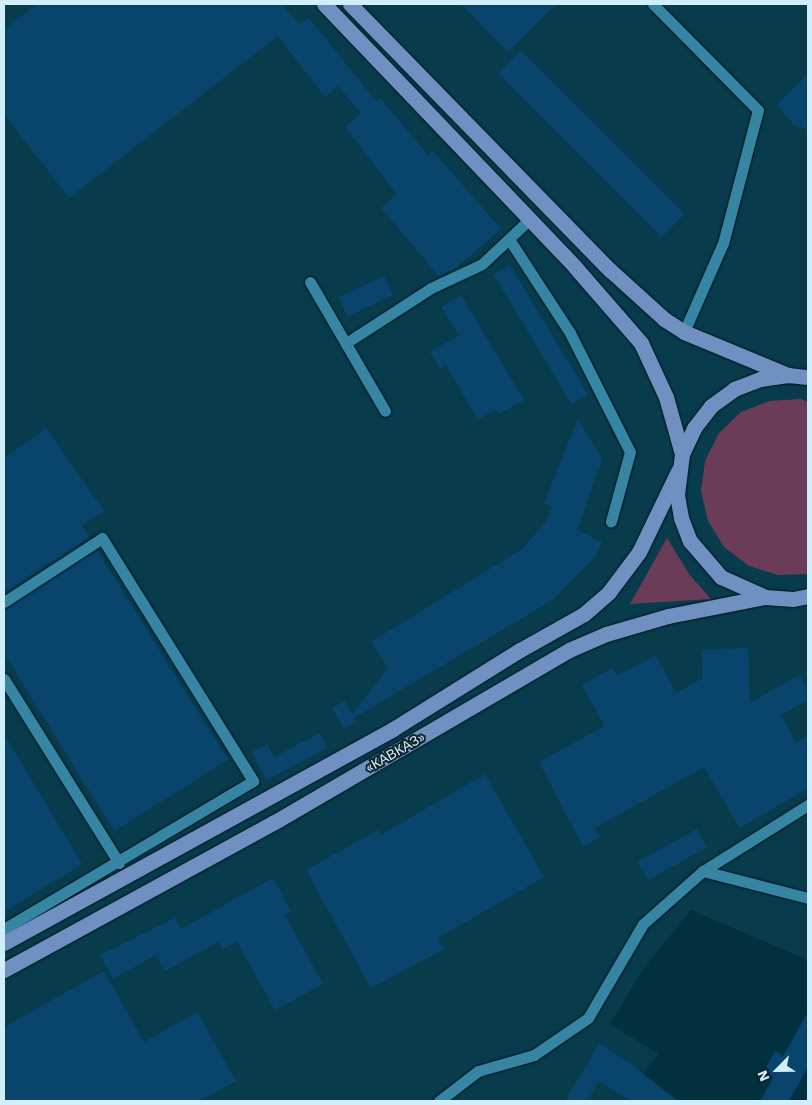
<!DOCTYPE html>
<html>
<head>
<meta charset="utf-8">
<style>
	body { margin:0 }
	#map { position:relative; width:812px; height:1105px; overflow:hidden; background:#01303e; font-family:"Work Sans",sans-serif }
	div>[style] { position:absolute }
	.built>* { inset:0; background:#083c4d }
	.green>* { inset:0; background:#6b3c57 }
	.building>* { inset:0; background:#09446c; transform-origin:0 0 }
	.roads { filter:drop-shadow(0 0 1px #00161f) drop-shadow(0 0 1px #00161f) }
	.lane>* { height:11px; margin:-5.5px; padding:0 5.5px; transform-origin:5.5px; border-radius:5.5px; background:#3686a3 }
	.primary>* { height:15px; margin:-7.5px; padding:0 7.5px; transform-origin:7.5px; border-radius:7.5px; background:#7190c2 }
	span { translate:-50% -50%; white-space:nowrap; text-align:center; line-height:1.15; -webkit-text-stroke:4px #0b242d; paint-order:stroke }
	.street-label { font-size:14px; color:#d1eefb }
	.frame { position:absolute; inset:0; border:5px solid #d1eefb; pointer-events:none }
	.north { position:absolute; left:752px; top:1045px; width:50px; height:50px; -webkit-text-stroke:4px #0b242d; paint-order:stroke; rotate:247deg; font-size:14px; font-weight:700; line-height:20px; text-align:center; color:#d1eefb }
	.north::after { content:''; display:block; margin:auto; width:18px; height:22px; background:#d1eefb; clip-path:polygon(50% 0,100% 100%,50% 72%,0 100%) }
</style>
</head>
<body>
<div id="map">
	<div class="built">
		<div style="clip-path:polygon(4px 4px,808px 4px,808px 960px,691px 910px,644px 968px,610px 1024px,658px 1054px,623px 1101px,4px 1101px)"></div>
	</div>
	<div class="green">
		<div style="clip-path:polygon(801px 399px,808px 402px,808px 574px,778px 575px,749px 566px,724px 547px,708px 521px,701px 491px,705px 461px,719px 433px,741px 412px,770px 401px)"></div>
		<div style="clip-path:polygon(667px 538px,689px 574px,711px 599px,630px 604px)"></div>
	</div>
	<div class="building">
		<div style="clip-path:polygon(37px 4px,281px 4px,300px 24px,309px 18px,376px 101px,380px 98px,428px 155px,433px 151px,501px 229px,456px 268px,439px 276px,381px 208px,397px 194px,345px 127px,361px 113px,338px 86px,325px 97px,278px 36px,69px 198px,4px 114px,4px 30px)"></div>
		<div style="clip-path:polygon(461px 4px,556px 4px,508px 52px)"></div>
		<div style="left:521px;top:51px;width:231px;height:32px;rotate:45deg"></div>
		<div style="clip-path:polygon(808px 74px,808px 130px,794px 125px,777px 105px)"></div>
		<div style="left:510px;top:265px;width:151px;height:19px;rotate:59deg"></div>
		<div style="left:384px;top:276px;width:21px;height:50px;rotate:65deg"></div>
		<div style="clip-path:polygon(461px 295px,524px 400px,499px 414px,496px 409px,478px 420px,446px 365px,440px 369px,430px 352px,459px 335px,441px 307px)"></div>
		<div style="clip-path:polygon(578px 419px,602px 459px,577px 530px,602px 542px,596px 556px,554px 599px,354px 718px,356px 721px,344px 729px,332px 708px,345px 701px,352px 714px,388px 668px,371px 642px,522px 549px,546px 522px,552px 506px,544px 503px)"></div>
		<div style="clip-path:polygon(46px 428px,104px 511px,82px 526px,89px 537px,4px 593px,4px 458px)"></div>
		<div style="clip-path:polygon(97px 550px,228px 760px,114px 831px,4px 653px,4px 609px)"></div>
		<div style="clip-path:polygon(748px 648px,750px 703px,799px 675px,808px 690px,808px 700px,781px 715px,796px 743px,808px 736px,808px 788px,740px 828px,704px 767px,595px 828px,600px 837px,583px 847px,539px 762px,605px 726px,582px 685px,612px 668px,617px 676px,656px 655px,676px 693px,703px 678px,702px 650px)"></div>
		<div style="clip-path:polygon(320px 733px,327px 748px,267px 780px,252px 752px,267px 744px,274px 757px)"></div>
		<div style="clip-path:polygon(4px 734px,82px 864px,4px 912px)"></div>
		<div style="clip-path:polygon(485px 774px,544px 877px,438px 938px,444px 949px,371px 988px,306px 870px,378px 830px,381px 835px)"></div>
		<div style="left:697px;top:829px;width:21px;height:68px;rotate:61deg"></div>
		<div style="clip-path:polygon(273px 878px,291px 911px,285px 915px,323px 984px,275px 1010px,237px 942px,223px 949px,218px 942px,165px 971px,156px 955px,113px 979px,100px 955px,175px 918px,181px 929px)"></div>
		<div style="clip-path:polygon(104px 971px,144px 1042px,197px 1012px,236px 1081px,199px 1101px,4px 1101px,4px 1027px)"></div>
		<div style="clip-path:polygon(808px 1012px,808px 1067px,789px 1101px,760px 1101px,773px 1078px,763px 1073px,775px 1051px,783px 1056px)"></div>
		<div style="clip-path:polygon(600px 1043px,632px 1065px,678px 1101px,630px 1101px,599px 1081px,587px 1101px,565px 1101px)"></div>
	</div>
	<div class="roads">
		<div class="lane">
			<div style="left:653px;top:4px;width:149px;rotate:45.3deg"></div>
			<div style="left:758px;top:110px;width:138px;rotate:104.7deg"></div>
			<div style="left:723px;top:243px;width:97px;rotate:113.7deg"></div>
			<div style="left:509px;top:239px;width:112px;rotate:57deg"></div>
			<div style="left:570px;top:333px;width:133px;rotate:63.2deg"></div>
			<div style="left:630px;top:452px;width:72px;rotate:105.4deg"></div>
			<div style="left:310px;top:282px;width:149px;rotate:59.8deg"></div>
			<div style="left:346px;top:343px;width:101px;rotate:-32.9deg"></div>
			<div style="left:431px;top:288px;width:56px;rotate:-25.2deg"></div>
			<div style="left:482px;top:264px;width:66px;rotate:-43.2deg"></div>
			<div style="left:4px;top:602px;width:117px;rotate:-33.1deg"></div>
			<div style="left:102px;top:538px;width:286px;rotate:58.1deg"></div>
			<div style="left:253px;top:781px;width:290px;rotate:149.3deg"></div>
			<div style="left:4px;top:679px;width:217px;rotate:58deg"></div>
			<div style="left:703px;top:871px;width:108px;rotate:14.4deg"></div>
			<div style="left:439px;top:1101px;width:49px;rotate:-37.6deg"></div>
			<div style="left:478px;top:1071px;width:58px;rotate:-15.9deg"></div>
			<div style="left:534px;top:1055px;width:65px;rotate:-34.4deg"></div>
			<div style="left:588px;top:1018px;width:109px;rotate:-59.7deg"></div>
			<div style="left:643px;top:924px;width:80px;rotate:-41.5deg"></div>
			<div style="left:703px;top:871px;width:124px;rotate:-32.2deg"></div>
		</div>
		<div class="primary">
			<div style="left:324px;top:4px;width:364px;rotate:46.3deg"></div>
			<div style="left:575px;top:267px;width:101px;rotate:49deg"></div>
			<div style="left:641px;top:343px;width:60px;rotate:65.2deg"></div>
			<div style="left:666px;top:397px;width:59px;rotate:74.3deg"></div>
			<div style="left:682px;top:454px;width:41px;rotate:97deg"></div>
			<div style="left:677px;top:495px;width:23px;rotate:80deg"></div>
			<div style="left:681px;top:518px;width:25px;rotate:69deg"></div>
			<div style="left:690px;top:541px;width:48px;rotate:49.3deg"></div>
			<div style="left:721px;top:577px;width:46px;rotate:24.3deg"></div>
			<div style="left:350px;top:4px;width:372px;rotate:45.7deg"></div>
			<div style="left:610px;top:270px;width:73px;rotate:42.2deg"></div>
			<div style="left:664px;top:319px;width:24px;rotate:33deg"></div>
			<div style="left:684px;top:332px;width:113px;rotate:22.5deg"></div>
			<div style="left:682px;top:454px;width:29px;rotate:-65deg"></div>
			<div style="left:694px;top:428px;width:28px;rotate:-52deg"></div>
			<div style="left:711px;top:406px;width:29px;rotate:-36deg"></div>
			<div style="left:734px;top:389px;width:28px;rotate:-21deg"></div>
			<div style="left:760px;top:379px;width:28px;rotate:-8deg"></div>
			<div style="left:788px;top:375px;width:20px;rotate:6deg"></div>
			<div style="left:4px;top:943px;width:444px;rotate:-28.8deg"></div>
			<div style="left:393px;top:729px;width:150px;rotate:-31.9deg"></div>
			<div style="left:520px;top:650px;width:73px;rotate:-29.4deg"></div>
			<div style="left:584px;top:614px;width:33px;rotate:-41deg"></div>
			<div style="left:609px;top:592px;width:50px;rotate:-53.1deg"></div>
			<div style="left:639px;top:552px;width:90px;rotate:-64.3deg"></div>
			<div style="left:4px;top:970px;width:307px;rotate:-28.7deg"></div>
			<div style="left:273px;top:823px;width:343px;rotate:-30.3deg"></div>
			<div style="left:569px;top:650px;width:40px;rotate:-23.4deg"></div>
			<div style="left:606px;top:634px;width:65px;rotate:-16.2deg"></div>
			<div style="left:668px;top:616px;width:99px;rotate:-11.1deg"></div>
			<div style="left:765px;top:597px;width:28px;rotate:4deg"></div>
			<div style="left:793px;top:599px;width:15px;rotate:-11deg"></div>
		</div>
	</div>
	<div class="street-label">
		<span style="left:395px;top:752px;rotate:-30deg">«КАВКАЗ»</span>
	</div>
	<div class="frame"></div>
	<div class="north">N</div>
</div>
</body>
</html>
